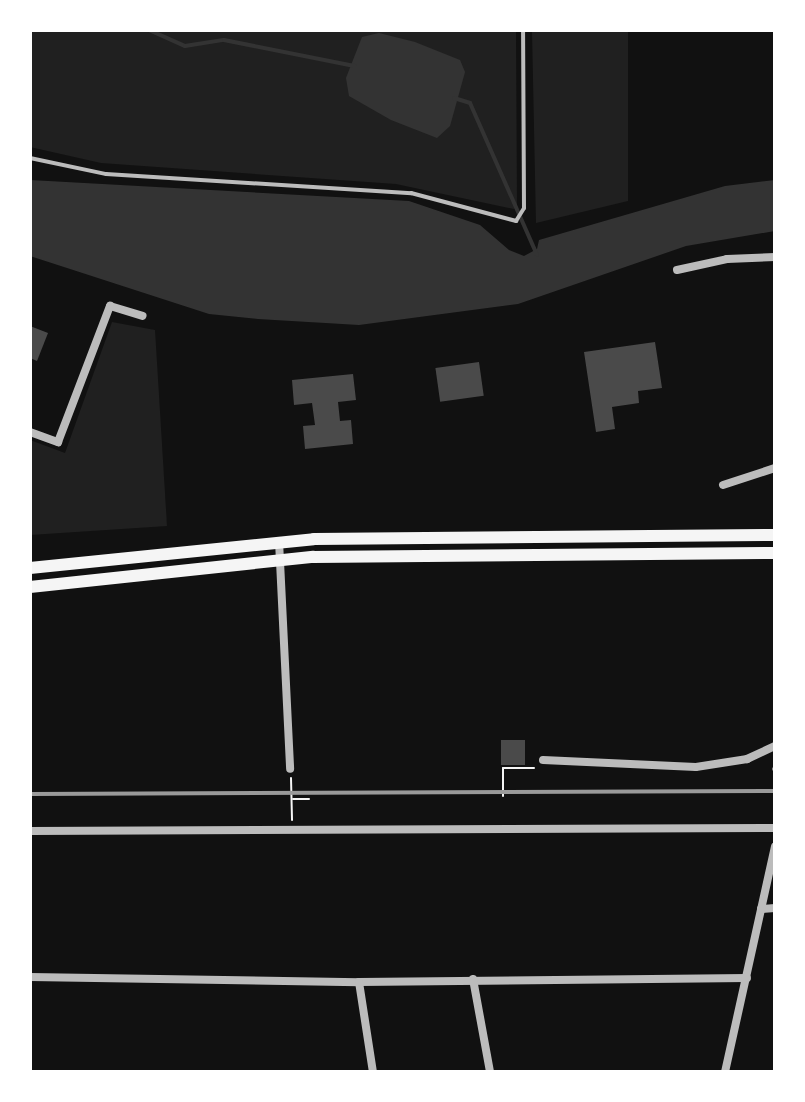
<!DOCTYPE html>
<html>
<head>
<meta charset="utf-8">
<style>
	body { margin:0 }
	#map { position:relative; width:805px; height:1102px; overflow:hidden; background:#111; font-family:Manrope,sans-serif }
	div>[style] { position:absolute }
	.green>* { inset:0; background:#202020 }
	.water>* { inset:0; background:#333 }
	.stream>* { height:4px; margin:-2px; padding:0 2px; transform-origin:2px; border-radius:2px; background:#333 }
	.building>* { inset:0; background:#4a4a4a; transform-origin:0 0 }
	.path>* { height:2px; margin:-1px; padding:0 1px; transform-origin:1px; border-radius:1px; background:#f5f5f5 }
	.service>* { height:4px; margin:-2px; padding:0 2px; transform-origin:2px; border-radius:2px; background:#bcbcbc }
	.minor>* { height:8px; margin:-4px; padding:0 4px; transform-origin:4px; border-radius:4px; background:#bcbcbc }
	.primary>* { height:12px; margin:-6px; padding:0 6px; transform-origin:6px; border-radius:6px; background:#f5f5f5 }
	.rail>* { height:4px; margin:-2px; padding:0 2px; transform-origin:2px; border-radius:2px; background:#9a9a9a }
	span { translate:-50% -50%; white-space:nowrap; text-align:center; line-height:1.15; -webkit-text-stroke:7px #fff; paint-order:stroke }
	.frame { position:absolute; inset:0; border:32px solid #fff; pointer-events:none }
</style>
</head>
<body>
<div id="map">
	<div class="green">
		<div style="clip-path:polygon(30px 30px,516px 30px,517px 207px,514px 209px,396px 184px,101px 163px,30px 147px)"></div>
		<div style="clip-path:polygon(532px 30px,628px 30px,628px 201px,536px 223px)"></div>
		<div style="clip-path:polygon(112px 322px,155px 330px,167px 526px,30px 535px,30px 440px,65px 453px)"></div>
	</div>
	<div class="water">
		<div style="clip-path:polygon(379px 33px,415px 42px,460px 60px,465px 72px,450px 126px,437px 138px,391px 120px,349px 96px,346px 78px,362px 37px)"></div>
		<div style="clip-path:polygon(30px 180px,409px 201px,480px 225px,509px 250px,524px 256px,537px 249px,539px 240px,725px 186px,775px 180px,775px 231px,686px 246px,518px 304px,359px 325px,258px 319px,209px 314px,30px 256px)"></div>
	</div>
	<div class="stream">
		<div style="left:149px;top:30px;width:39px;rotate:24deg"></div>
		<div style="left:185px;top:46px;width:39px;rotate:-9deg"></div>
		<div style="left:224px;top:40px;width:133px;rotate:11.3deg"></div>
		<div style="left:454px;top:98px;width:17px;rotate:17deg"></div>
		<div style="left:470px;top:103px;width:166px;rotate:66.2deg"></div>
	</div>
	<div class="building">
		<div style="clip-path:polygon(30px 326px,48px 333px,37px 361px,30px 358px)"></div>
		<div style="clip-path:polygon(655px 342px,662px 388px,638px 391px,639px 403px,612px 407px,615px 429px,596px 432px,584px 352px)"></div>
		<div style="left:479px;top:362px;width:34px;height:44px;rotate:82deg"></div>
		<div style="clip-path:polygon(353px 374px,356px 400px,338px 402px,340px 421px,351px 420px,353px 444px,305px 449px,303px 426px,315px 425px,312px 403px,294px 405px,292px 380px)"></div>
		<div style="left:501px;top:740px;width:24px;height:25px"></div>
	</div>
	<div class="path">
		<div style="left:291px;top:778px;width:42px;rotate:88.6deg"></div>
		<div style="left:503px;top:796px;width:28px;rotate:-90deg"></div>
		<div style="left:503px;top:768px;width:31px"></div>
		<div style="left:293px;top:799px;width:16px"></div>
	</div>
	<div class="service">
		<div style="left:30px;top:158px;width:78px;rotate:11.9deg"></div>
		<div style="left:106px;top:174px;width:306px;rotate:3.6deg"></div>
		<div style="left:411px;top:193px;width:109px;rotate:14.9deg"></div>
		<div style="left:516px;top:221px;width:15px;rotate:-58deg"></div>
		<div style="left:524px;top:208px;width:178px;rotate:-90.3deg"></div>
	</div>
	<div class="minor">
		<div style="left:677px;top:270px;width:51px;rotate:-12.4deg"></div>
		<div style="left:727px;top:259px;width:48px;rotate:-2.4deg"></div>
		<div style="left:30px;top:432px;width:30px;rotate:20deg"></div>
		<div style="left:58px;top:442px;width:146px;rotate:-69.1deg"></div>
		<div style="left:110px;top:306px;width:34px;rotate:17deg"></div>
		<div style="left:723px;top:485px;width:55px;rotate:-18.1deg"></div>
		<div style="left:279px;top:541px;width:228px;rotate:87.2deg"></div>
		<div style="left:543px;top:760px;width:153px;rotate:2.6deg"></div>
		<div style="left:696px;top:767px;width:52px;rotate:-8.9deg"></div>
		<div style="left:747px;top:759px;width:31px;rotate:-25deg"></div>
		<div style="left:30px;top:831px;width:745px;rotate:-0.23deg"></div>
		<div style="left:761px;top:909px;width:14px;rotate:-4deg"></div>
		<div style="left:30px;top:977px;width:329px;rotate:0.9deg"></div>
		<div style="left:359px;top:982px;width:388px;rotate:-0.6deg"></div>
		<div style="left:473px;top:979px;width:95px;rotate:79.6deg"></div>
		<div style="left:359px;top:982px;width:91px;rotate:81.2deg"></div>
		<div style="left:725px;top:1072px;width:231px;rotate:-77.5deg"></div>
	</div>
	<div class="primary">
		<div style="left:30px;top:568px;width:285px;rotate:-5.8deg"></div>
		<div style="left:314px;top:539px;width:461px;rotate:-0.5deg"></div>
		<div style="left:30px;top:587px;width:285px;rotate:-6.1deg"></div>
		<div style="left:313px;top:557px;width:462px;rotate:-0.5deg"></div>
	</div>
	<div class="rail">
		<div style="left:774px;top:769px;width:1px"></div>
		<div style="left:30px;top:794px;width:745px;rotate:-0.23deg"></div>
	</div>
	<div class="frame"></div>
</div>
</body>
</html>
